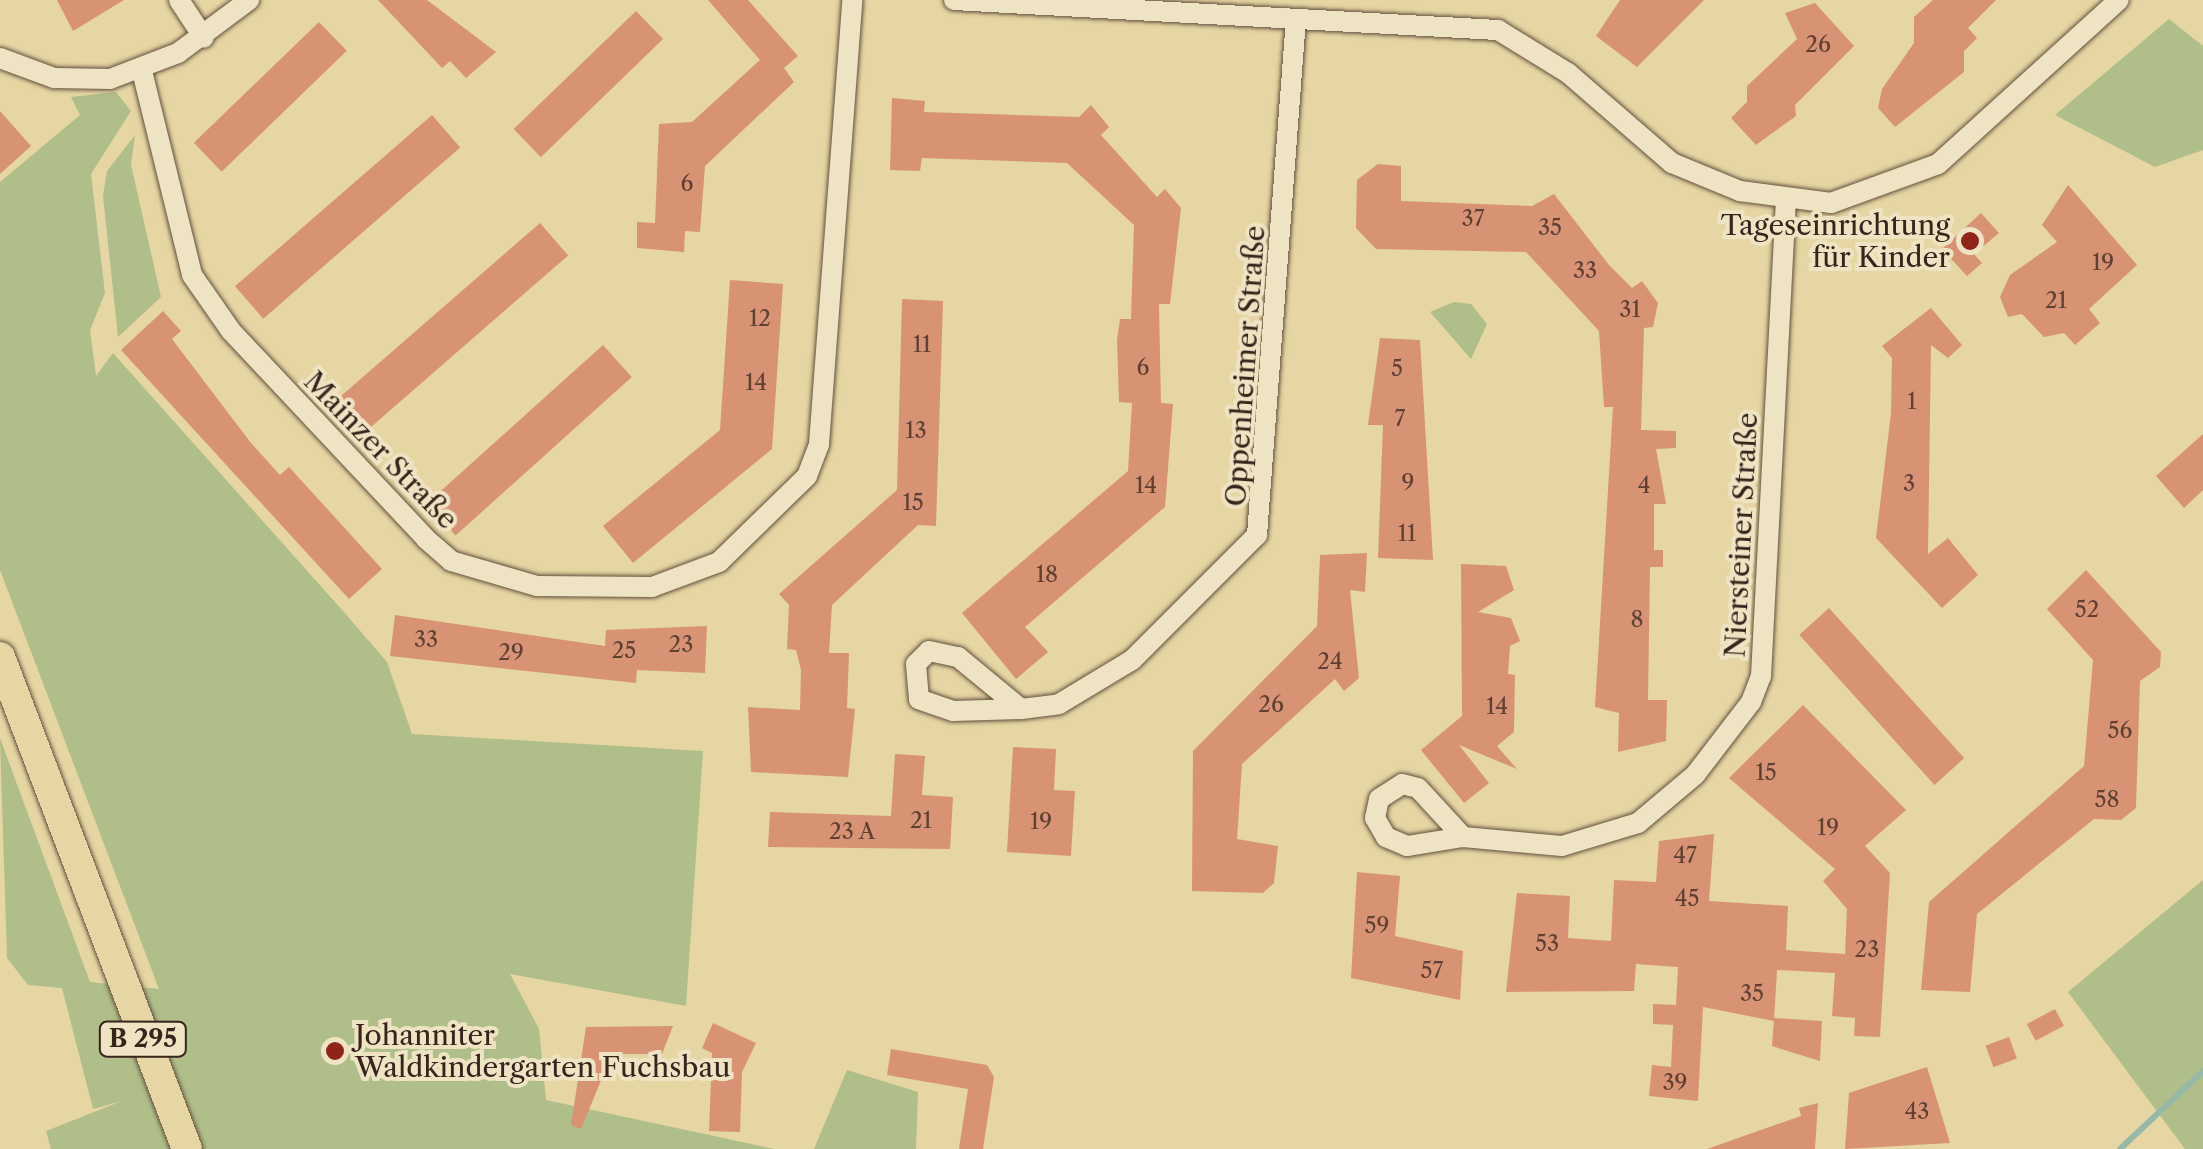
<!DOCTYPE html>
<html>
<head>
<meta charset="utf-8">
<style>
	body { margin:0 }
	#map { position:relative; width:2203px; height:1149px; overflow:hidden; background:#e5d6a3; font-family:"Libre Caslon Text",serif }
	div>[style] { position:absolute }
	.green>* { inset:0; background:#b0be89 }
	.stream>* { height:6px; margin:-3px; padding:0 3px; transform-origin:3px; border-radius:3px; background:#96b9a7 }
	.building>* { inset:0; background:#d89375; transform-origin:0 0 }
	.roads { filter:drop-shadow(0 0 2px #62503e) drop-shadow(0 0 2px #62503e) }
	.street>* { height:20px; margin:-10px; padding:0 10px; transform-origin:10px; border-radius:10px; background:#eee4c3 }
	.primary>* { height:30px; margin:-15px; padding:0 15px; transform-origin:15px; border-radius:15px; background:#e5d6a3 }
	.dots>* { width:28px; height:28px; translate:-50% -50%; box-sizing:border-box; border:5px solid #eee4c3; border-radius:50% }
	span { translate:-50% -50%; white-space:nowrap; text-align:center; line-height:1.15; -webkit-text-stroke:8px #eee4c3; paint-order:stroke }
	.number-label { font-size:22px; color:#5f4032 }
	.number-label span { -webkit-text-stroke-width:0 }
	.shield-label span { padding:2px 8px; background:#eee4c3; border:2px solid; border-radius:8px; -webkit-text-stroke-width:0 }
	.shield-label { font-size:25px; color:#37241c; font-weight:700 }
	.poi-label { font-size:28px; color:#37241c }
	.right { translate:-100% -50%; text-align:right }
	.left { translate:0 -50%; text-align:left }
	.street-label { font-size:28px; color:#37241c }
</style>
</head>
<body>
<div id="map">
	<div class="green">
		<div style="clip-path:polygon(2169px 19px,2203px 46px,2203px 150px,2155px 167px,2055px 115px)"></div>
		<div style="clip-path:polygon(116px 92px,131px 111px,91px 174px,105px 293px,90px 330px,96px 376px,113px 353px,343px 611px,387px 662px,412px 734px,703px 751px,686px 1006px,510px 974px,539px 1029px,546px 1100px,775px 1149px,51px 1149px,46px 1131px,122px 1101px,93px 1109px,62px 988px,28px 985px,7px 958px,0 738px,90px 982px,159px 989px,0 570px,0 182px,80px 115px,71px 97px)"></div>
		<div style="clip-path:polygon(135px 135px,131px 165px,161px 297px,118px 337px,103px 196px,107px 171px)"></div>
		<div style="clip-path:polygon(1454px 302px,1471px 304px,1487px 324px,1471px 359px,1430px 312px)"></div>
		<div style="clip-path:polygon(2203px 880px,2203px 1149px,2185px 1149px,2068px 992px)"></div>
		<div style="clip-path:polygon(847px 1070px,918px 1092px,916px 1149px,814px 1149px)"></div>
	</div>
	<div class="stream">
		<div style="left:2120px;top:1149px;width:114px;rotate:-43.2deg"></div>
	</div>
	<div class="building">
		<div style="clip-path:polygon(57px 0,124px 0,73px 31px)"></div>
		<div style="clip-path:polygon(378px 0,427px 0,496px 52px,466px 78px,450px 61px,442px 68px)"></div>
		<div style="clip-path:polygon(708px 0,748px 0,798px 56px,784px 68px,794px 82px,705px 166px,700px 232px,685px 231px,684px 252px,637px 248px,637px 222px,655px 223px,659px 124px,692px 122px,760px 60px)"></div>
		<div style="clip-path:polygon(1620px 0,1704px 0,1637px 67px,1596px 36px)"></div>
		<div style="clip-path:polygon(1933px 0,1996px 0,1968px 28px,1977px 38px,1964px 51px,1964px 72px,1895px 127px,1878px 108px,1882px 89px,1914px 43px,1914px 17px)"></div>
		<div style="clip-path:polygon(1815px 3px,1854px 46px,1795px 105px,1796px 116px,1756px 145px,1731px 118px,1747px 102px,1747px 86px,1797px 39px,1785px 13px)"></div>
		<div style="left:636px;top:11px;width:39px;height:170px;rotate:46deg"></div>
		<div style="left:319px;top:22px;width:40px;height:174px;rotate:46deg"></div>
		<div style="clip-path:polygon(892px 98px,925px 101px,924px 112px,1079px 117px,1091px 105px,1109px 127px,1101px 135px,1157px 197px,1165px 189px,1181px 208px,1170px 304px,1159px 304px,1161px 403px,1173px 404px,1165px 507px,1025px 627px,1048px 652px,1016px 679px,962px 613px,1128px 471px,1132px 403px,1119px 402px,1117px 340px,1120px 319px,1131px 319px,1134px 225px,1067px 163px,922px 158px,920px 171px,890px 170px)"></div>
		<div style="clip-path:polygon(0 111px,31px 146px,0 174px)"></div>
		<div style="left:432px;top:115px;width:43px;height:261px;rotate:49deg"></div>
		<div style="clip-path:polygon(1378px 164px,1401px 166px,1401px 201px,1532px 206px,1554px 194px,1609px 265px,1632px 288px,1642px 281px,1658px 303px,1653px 327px,1644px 328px,1641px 430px,1676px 431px,1676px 448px,1656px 449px,1666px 504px,1654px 504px,1654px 550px,1663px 550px,1663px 567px,1650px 567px,1648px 700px,1667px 700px,1666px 741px,1618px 752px,1619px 713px,1595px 707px,1613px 407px,1604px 407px,1599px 331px,1526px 252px,1376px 249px,1356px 228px,1357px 180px)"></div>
		<div style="clip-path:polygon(2068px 185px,2137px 265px,2089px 309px,2100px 323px,2075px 345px,2064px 333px,2044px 337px,2022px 314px,2008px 317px,2000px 297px,2010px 275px,2057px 242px,2042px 225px)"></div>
		<div style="clip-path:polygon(1981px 213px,1999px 233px,1974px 254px,1982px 263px,1967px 276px,1942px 249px)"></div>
		<div style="left:540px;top:223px;width:43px;height:280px;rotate:49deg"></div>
		<div style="clip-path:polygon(730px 280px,783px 284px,772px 449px,633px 563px,603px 526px,720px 430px)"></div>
		<div style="clip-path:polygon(902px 299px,943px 301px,936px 526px,918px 525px,832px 605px,829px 653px,849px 653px,847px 708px,855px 709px,848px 777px,751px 772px,748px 707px,800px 710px,801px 670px,796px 650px,787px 649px,789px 605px,779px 594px,897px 490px)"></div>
		<div style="clip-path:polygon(1931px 308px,1962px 345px,1948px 358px,1931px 345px,1928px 554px,1948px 538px,1978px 575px,1942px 608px,1876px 538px,1891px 413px,1892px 358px,1882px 346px)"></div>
		<div style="clip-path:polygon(163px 311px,181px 331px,172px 339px,251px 443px,280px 475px,289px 467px,382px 569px,349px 599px,121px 350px)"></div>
		<div style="clip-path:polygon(1380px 338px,1420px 340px,1433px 560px,1378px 558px,1383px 425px,1368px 425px)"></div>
		<div style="left:603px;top:345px;width:43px;height:237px;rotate:48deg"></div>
		<div style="clip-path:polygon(2203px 434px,2203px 490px,2184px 508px,2156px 476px)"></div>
		<div style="clip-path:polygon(1367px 553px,1365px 592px,1350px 590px,1359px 678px,1344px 691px,1335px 679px,1242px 764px,1237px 839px,1278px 846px,1274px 883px,1263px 893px,1192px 891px,1193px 751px,1317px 626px,1320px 555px)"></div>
		<div style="clip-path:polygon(1461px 564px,1506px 566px,1514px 590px,1478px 612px,1511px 618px,1520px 641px,1510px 646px,1508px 674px,1515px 675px,1514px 732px,1497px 746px,1517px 769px,1459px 745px,1489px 783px,1464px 803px,1421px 750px,1462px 716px)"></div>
		<div style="clip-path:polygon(2086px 570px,2161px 652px,2160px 667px,2140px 681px,2136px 808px,2121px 820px,2094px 819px,1977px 914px,1970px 992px,1921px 990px,1929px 902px,2084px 766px,2093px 660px,2047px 609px)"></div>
		<div style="left:1829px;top:608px;width:202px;height:40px;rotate:48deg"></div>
		<div style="clip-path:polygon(395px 615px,605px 646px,606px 630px,707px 626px,705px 673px,637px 670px,636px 683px,390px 656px)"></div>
		<div style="clip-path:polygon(1803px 705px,1906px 810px,1865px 846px,1890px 873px,1880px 1037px,1854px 1036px,1855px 1018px,1832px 1016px,1835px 973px,1777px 970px,1774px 1021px,1703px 1007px,1698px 1101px,1649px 1096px,1652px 1065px,1671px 1067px,1673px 1025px,1653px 1024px,1653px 1004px,1676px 1005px,1678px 967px,1636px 964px,1634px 991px,1506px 992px,1517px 893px,1570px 896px,1568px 938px,1611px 941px,1614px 880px,1656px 882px,1659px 841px,1714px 834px,1709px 901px,1788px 906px,1786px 950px,1845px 954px,1847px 909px,1823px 881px,1835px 869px,1729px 778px)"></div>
		<div style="clip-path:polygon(1013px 747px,1056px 749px,1054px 790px,1075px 791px,1071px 856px,1007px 852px)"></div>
		<div style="clip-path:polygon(895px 754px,925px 756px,922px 795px,953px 797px,950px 849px,768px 847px,770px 812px,891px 816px)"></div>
		<div style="clip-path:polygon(1357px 872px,1400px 876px,1395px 936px,1463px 951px,1460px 1000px,1351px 978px)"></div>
		<div style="left:2055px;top:1009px;width:19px;height:32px;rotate:62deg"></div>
		<div style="clip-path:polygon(1774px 1018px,1822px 1021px,1820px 1061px,1772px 1046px)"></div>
		<div style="clip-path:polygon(713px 1023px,756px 1043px,742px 1072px,740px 1132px,709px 1131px,712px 1053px,702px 1048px)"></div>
		<div style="clip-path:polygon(673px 1026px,662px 1054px,612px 1054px,581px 1129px,571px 1125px,586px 1027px)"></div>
		<div style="left:2009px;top:1037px;width:23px;height:25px;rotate:70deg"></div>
		<div style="clip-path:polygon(891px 1049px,987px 1065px,994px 1077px,983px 1149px,959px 1149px,968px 1089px,887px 1075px)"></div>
		<div style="clip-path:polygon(1927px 1067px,1950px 1143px,1845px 1149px,1849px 1093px)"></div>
		<div style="clip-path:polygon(1818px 1103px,1815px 1149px,1707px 1149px,1801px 1116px,1799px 1108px)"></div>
	</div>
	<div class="roads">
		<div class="street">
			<div style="left:179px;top:0;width:45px;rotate:56.7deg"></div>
			<div style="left:954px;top:0;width:545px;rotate:3.16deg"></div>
			<div style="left:1498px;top:30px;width:82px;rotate:31.6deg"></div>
			<div style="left:1568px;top:73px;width:138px;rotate:40.9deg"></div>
			<div style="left:1672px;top:163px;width:74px;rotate:22.4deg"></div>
			<div style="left:1740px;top:191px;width:92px;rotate:7.5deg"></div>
			<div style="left:1831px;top:203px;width:114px;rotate:-20deg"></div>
			<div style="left:1938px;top:164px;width:244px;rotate:-42.2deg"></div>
			<div style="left:0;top:58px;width:58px;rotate:20.3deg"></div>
			<div style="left:54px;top:78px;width:56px;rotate:1deg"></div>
			<div style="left:110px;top:79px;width:73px;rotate:-20.9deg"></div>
			<div style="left:178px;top:53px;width:89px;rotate:-36.7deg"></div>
			<div style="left:142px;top:71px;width:210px;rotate:76.2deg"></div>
			<div style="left:192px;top:275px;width:68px;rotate:55.1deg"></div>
			<div style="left:231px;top:331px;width:285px;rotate:46.8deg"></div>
			<div style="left:426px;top:539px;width:33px;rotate:41deg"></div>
			<div style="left:451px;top:561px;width:90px;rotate:16.2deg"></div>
			<div style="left:537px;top:586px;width:115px;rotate:0.5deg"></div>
			<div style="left:652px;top:587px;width:72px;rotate:-20.5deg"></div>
			<div style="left:719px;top:562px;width:123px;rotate:-44.3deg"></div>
			<div style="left:807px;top:476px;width:34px;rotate:-69deg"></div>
			<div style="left:819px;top:444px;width:445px;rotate:-85.7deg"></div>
			<div style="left:1021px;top:709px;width:68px;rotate:178.3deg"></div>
			<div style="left:953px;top:711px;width:36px;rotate:-161deg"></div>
			<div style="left:919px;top:699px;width:35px;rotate:-95deg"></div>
			<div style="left:916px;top:664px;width:18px;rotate:-45deg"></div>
			<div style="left:929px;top:651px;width:30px;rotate:12deg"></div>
			<div style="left:958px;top:657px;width:82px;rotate:39.5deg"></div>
			<div style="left:1021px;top:709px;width:38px;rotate:-7deg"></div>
			<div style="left:1059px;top:704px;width:85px;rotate:-31.1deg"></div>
			<div style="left:1132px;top:660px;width:177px;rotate:-45deg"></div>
			<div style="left:1257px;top:535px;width:517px;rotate:-85.68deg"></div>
			<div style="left:1463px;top:837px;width:57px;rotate:170.9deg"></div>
			<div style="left:1407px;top:846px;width:23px;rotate:-157deg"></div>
			<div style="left:1386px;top:837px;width:22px;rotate:-120deg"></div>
			<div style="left:1375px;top:818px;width:19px;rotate:-78deg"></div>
			<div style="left:1379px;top:799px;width:27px;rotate:-33deg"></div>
			<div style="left:1402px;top:784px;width:16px;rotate:14deg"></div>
			<div style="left:1418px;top:788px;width:67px;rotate:47.4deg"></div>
			<div style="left:1463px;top:837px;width:99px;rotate:5.2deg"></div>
			<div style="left:1562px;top:846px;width:79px;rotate:-16.8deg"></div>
			<div style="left:1638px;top:823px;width:75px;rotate:-40.1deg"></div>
			<div style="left:1695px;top:775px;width:92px;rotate:-52.5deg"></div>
			<div style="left:1751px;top:702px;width:28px;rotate:-69deg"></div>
			<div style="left:1761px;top:676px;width:475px;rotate:-87deg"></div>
		</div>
		<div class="primary">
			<div style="left:0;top:657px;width:526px;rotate:69.19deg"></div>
		</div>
	</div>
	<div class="dots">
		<div style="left:1970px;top:241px;background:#8f2418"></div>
		<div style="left:335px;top:1051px;background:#8f2418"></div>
	</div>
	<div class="number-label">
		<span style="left:1818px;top:45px">26</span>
		<span style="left:687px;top:184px">6</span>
		<span style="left:1473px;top:219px">37</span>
		<span style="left:1550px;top:228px">35</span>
		<span style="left:2103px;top:263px">19</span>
		<span style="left:1585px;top:271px">33</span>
		<span style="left:2056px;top:301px">21</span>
		<span style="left:1630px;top:310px">31</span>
		<span style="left:760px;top:319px">12</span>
		<span style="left:922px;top:345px">11</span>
		<span style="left:1143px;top:368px">6</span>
		<span style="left:1397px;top:369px">5</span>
		<span style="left:756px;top:383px">14</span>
		<span style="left:1912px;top:402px">1</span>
		<span style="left:1400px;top:419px">7</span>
		<span style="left:916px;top:431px">13</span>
		<span style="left:1408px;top:483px">9</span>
		<span style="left:1909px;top:484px">3</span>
		<span style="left:1146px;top:486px">14</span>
		<span style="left:1644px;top:486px">4</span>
		<span style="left:913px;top:503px">15</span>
		<span style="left:1407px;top:534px">11</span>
		<span style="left:1047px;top:575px">18</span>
		<span style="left:2087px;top:610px">52</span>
		<span style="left:1637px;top:620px">8</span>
		<span style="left:426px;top:640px">33</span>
		<span style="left:681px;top:645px">23</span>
		<span style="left:624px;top:651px">25</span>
		<span style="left:511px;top:653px">29</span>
		<span style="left:1330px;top:662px">24</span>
		<span style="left:1271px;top:705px">26</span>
		<span style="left:1497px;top:707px">14</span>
		<span style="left:2120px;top:731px">56</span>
		<span style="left:1766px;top:773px">15</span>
		<span style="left:2107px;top:800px">58</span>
		<span style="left:921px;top:821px">21</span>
		<span style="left:1041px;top:822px">19</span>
		<span style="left:1828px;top:828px">19</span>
		<span style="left:852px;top:832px">23 A</span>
		<span style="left:1685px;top:856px">47</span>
		<span style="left:1687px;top:899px">45</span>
		<span style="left:1377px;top:926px">59</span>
		<span style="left:1547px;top:944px">53</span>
		<span style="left:1867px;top:950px">23</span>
		<span style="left:1432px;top:971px">57</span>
		<span style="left:1752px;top:994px">35</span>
		<span style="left:1675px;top:1083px">39</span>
		<span style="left:1917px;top:1112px">43</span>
	</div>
	<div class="shield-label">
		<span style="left:143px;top:1039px">B 295</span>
	</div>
	<div class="poi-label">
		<span class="right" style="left:1950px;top:241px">Tageseinrichtung<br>für Kinder</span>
		<span class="left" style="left:355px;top:1051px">Johanniter<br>Waldkindergarten Fuchsbau</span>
	</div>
	<div class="street-label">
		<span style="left:1245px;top:366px;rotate:-86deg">Oppenheimer Straße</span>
		<span style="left:381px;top:450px;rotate:46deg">Mainzer Straße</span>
		<span style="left:1741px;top:535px;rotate:-87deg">Niersteiner Straße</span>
	</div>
</div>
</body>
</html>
